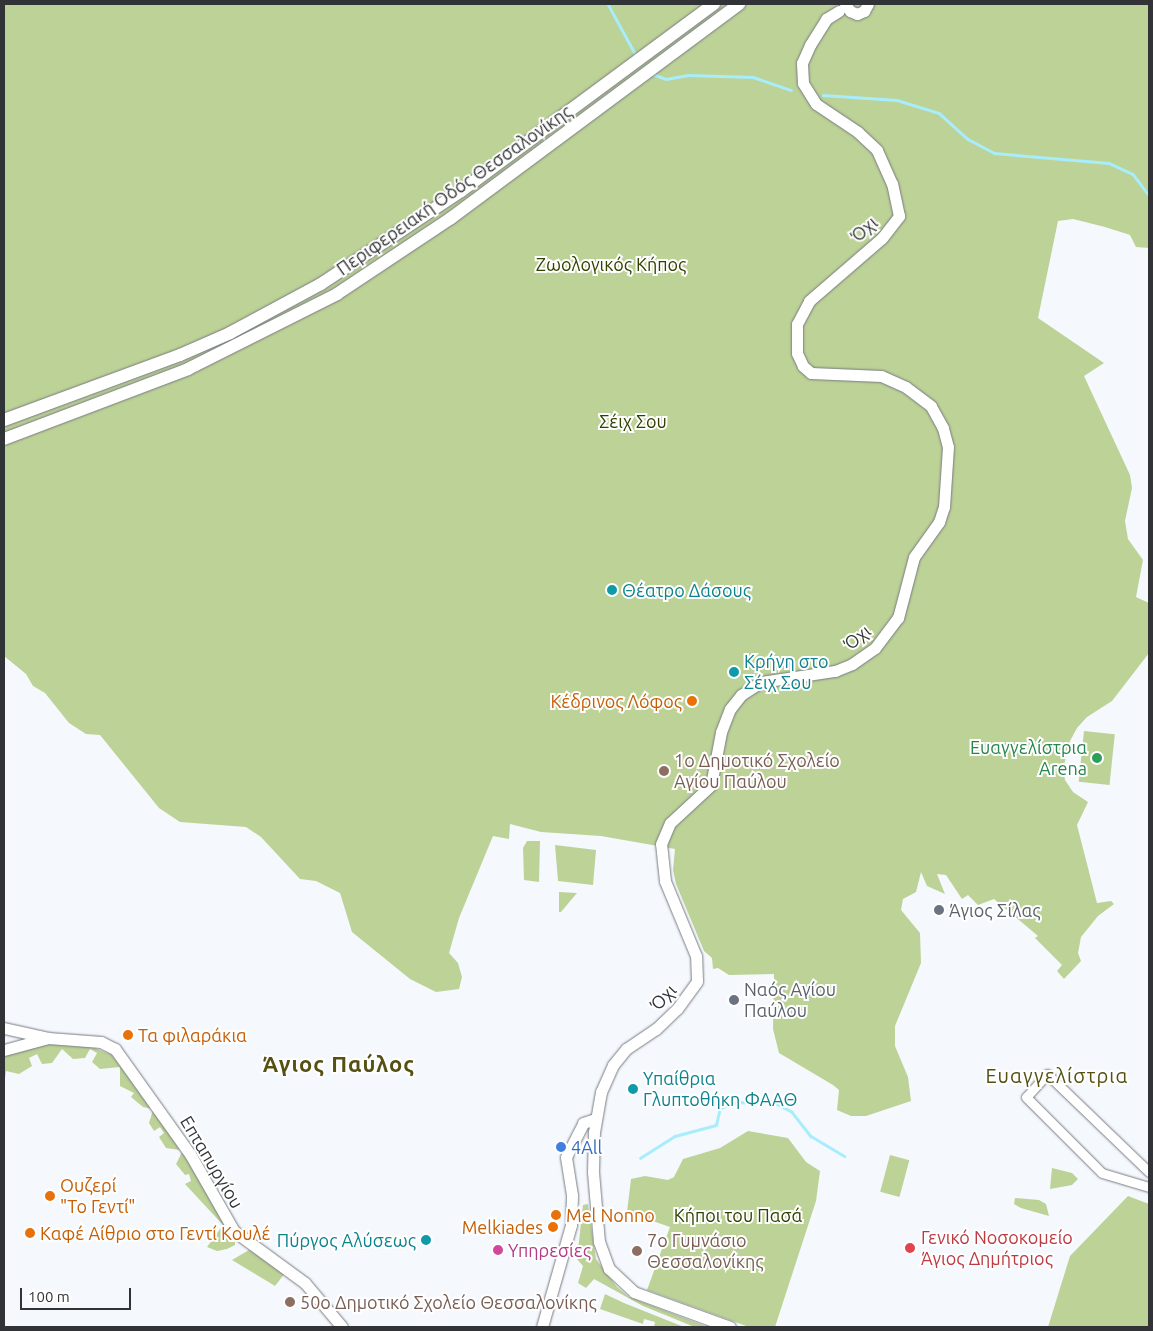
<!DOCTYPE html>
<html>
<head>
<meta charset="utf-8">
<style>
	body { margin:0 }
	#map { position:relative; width:1153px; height:1331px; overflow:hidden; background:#f5f9fe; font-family:Ubuntu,sans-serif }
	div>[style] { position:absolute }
	.green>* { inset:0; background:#bdd296; transform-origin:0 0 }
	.stream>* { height:2.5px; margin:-1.25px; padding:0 1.25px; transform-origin:1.25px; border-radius:1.25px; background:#a8edfb }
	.roads { filter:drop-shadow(0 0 1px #777b81) drop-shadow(0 0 1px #777b81) }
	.minor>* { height:9px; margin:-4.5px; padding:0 4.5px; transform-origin:4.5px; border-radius:4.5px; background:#fff }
	.major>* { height:11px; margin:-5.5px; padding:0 5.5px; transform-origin:5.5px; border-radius:5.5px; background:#fff }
	.highway>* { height:12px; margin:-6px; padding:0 6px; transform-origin:6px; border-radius:6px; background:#fff }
	.dots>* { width:14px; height:14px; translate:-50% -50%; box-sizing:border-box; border:2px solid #fff; border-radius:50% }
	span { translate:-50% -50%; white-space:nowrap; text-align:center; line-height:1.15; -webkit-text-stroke:4px #fff; paint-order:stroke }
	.street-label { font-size:18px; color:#313336 }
	.park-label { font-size:18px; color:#324100 }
	.culture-label { font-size:18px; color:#0d838f }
	.left { translate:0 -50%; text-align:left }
	.right { translate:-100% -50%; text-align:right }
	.food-label { font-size:18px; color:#c56008 }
	.leisure-label { font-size:18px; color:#27864d }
	.education-label { font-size:18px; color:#785e54 }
	.worship-label { font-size:18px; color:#5b616d }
	.shop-label { font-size:18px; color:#366cbe }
	.health-label { font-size:18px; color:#be3a42 }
	.hotel-label { font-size:18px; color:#b23c85 }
	.quarter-label { font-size:20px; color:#565012; letter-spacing:1px }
	.district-label { font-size:22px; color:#565012; font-weight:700; letter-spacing:1px }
	.frame { position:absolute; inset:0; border:5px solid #313336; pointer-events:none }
	.scale { position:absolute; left:20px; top:1288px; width:111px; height:22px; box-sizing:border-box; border:2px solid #313336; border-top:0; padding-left:6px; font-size:15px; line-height:18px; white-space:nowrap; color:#313336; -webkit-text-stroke:4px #fff; paint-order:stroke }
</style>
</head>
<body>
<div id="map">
	<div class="green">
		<div style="clip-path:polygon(4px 4px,1149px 4px,1149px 248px,1136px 247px,1130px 235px,1105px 227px,1073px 219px,1058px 221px,1038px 318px,1104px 363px,1084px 376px,1130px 475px,1132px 488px,1125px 521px,1128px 539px,1143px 560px,1136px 597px,1149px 603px,1149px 653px,1112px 701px,1087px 717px,1077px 728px,1070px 741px,1063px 769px,1065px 780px,1073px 792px,1088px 802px,1077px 825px,1097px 903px,1111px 901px,1114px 904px,1098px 916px,1081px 937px,1078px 953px,1081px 961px,1064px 979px,1057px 971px,1062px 965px,1035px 938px,1038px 936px,994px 899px,978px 905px,968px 895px,962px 899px,946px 875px,937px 874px,945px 894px,927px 886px,921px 872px,916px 892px,903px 899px,901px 910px,920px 933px,921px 963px,895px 1026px,895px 1046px,908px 1077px,911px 1101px,866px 1116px,851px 1116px,837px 1110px,839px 1090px,833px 1085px,779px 1053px,773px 1029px,774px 974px,729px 975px,718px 968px,713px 969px,712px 958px,704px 951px,676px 884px,673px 870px,675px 849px,601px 836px,541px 832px,510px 824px,509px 839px,493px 836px,459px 918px,449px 953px,458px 963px,462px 977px,459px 989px,436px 992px,410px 979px,352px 932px,340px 893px,316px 881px,300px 879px,261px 837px,246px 827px,180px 822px,159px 808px,100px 735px,86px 734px,69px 723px,45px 693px,33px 686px,26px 674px,4px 656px)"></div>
		<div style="left:1084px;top:731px;width:31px;height:51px;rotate:6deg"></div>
		<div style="clip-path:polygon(527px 841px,540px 841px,539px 882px,524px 880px,523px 848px)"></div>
		<div style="clip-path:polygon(555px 845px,596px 850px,593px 885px,558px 881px)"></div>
		<div style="clip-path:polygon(559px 892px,577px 893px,561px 912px,559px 912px)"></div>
		<div style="clip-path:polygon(48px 1043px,88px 1045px,112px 1055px,152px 1109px,143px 1107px,131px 1097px,134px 1093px,120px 1086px,120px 1067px,100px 1069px,92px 1062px,97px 1053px,90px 1049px,85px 1058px,73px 1059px,62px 1049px,52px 1063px,42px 1064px,37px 1054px,29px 1058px,32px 1066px,19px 1074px,6px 1071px,4px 1085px,4px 1052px)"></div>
		<div style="clip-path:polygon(153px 1110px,180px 1150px,166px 1148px,159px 1137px,164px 1133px,160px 1127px,154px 1131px,149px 1123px)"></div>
		<div style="clip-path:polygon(748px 1131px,788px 1138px,806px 1162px,820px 1171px,816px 1201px,775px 1327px,749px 1327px,647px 1290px,670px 1227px,627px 1212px,631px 1179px,645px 1176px,668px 1180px,674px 1177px,683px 1159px,720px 1148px)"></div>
		<div style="clip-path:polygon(182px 1152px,235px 1239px,235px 1245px,227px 1249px,217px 1251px,207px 1247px,223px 1225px,185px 1184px,191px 1181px,189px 1174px,185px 1175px,176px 1164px)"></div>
		<div style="left:890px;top:1155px;width:20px;height:38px;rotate:15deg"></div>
		<div style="clip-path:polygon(1052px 1168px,1072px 1173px,1078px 1179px,1072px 1185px,1050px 1189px)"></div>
		<div style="clip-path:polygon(1128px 1196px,1149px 1204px,1149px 1327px,1048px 1327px,1070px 1256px)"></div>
		<div style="clip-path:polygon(1015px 1198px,1039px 1200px,1046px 1204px,1049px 1216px,1021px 1208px,1014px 1204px)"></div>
		<div style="clip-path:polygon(588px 1204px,596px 1259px,617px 1287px,629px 1297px,705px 1326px,692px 1326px,643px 1306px,594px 1279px,586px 1288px,578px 1283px,583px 1266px,577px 1259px,583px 1205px)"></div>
		<div style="clip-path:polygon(249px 1250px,285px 1273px,275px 1286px,232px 1260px)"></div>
		<div style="clip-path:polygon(605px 1294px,624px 1303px,684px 1327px,654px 1327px,655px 1322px,644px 1319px,643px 1324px,600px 1309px)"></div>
	</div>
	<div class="stream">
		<div style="left:608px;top:4px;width:60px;rotate:61.3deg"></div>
		<div style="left:653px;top:74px;width:14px;rotate:21deg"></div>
		<div style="left:666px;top:79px;width:22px;rotate:-10deg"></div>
		<div style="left:688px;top:75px;width:65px;rotate:1.8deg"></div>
		<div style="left:753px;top:77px;width:40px;rotate:18.9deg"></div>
		<div style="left:823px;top:95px;width:74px;rotate:3.9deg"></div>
		<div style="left:897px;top:100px;width:44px;rotate:17.2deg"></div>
		<div style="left:939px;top:113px;width:39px;rotate:42deg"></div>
		<div style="left:968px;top:139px;width:30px;rotate:28deg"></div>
		<div style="left:994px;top:153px;width:115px;rotate:5deg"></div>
		<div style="left:1109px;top:163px;width:26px;rotate:25deg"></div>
		<div style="left:1133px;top:174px;width:26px;rotate:53deg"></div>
		<div style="left:640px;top:1158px;width:41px;rotate:-32.2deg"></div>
		<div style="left:675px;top:1136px;width:42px;rotate:-15deg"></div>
		<div style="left:716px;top:1125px;width:17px;rotate:-77deg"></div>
		<div style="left:720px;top:1108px;width:18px;rotate:-19deg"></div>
		<div style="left:737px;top:1102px;width:18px;rotate:3deg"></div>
		<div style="left:755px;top:1103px;width:7px;rotate:-34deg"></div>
		<div style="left:761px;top:1099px;width:7px"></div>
		<div style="left:768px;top:1099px;width:27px;rotate:28deg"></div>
		<div style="left:792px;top:1112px;width:31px;rotate:52deg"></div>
		<div style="left:811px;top:1136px;width:39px;rotate:31deg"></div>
	</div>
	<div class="roads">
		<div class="minor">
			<div style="left:1149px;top:1172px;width:141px;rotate:-136.1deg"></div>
			<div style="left:1047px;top:1074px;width:31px;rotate:132deg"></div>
			<div style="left:1026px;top:1097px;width:107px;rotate:45deg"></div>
			<div style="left:1102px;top:1173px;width:49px;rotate:16.6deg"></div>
		</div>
		<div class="major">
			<div style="left:845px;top:4px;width:9px;rotate:54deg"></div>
			<div style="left:850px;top:11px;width:8px;rotate:23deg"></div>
			<div style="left:857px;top:14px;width:8px;rotate:-23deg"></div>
			<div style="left:864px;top:11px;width:8px;rotate:-60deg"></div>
			<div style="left:4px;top:1028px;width:45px;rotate:12.8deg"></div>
			<div style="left:48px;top:1038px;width:53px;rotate:4.3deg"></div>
			<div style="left:101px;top:1042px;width:16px;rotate:27deg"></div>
			<div style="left:115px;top:1049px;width:129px;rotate:54.5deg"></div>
			<div style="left:190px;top:1154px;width:89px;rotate:60.3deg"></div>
			<div style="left:234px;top:1231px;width:88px;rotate:36.2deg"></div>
			<div style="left:305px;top:1283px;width:57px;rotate:49.9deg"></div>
			<div style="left:4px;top:1050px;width:46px;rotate:-15.3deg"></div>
			<div style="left:542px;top:1327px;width:106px;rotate:-74.1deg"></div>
			<div style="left:571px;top:1225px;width:30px;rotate:-88deg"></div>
			<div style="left:572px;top:1195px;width:38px;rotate:-99deg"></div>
			<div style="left:566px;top:1157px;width:38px;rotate:-63deg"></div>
			<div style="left:583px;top:1123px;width:13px;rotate:-18deg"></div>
			<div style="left:730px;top:1327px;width:102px;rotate:-160deg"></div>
			<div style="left:634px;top:1292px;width:34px;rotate:-137deg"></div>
			<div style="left:609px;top:1269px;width:29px;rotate:-110deg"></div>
			<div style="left:599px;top:1242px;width:70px;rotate:-94.9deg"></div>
			<div style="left:593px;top:1172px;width:40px;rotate:-88.6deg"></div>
			<div style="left:594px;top:1132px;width:41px;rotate:-80.1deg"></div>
			<div style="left:601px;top:1092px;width:30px;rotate:-66deg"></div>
			<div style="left:613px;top:1065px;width:21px;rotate:-51deg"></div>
			<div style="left:626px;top:1049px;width:36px;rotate:-34deg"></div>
			<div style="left:656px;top:1029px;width:29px;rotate:-44deg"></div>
			<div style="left:677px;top:1009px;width:34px;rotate:-54deg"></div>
			<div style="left:697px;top:981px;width:25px;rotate:-92deg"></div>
			<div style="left:696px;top:956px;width:81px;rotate:-112.5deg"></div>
			<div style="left:665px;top:881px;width:37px;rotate:-96deg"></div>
			<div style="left:661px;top:844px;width:23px;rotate:-67deg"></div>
			<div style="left:670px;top:823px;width:56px;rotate:-42.8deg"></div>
			<div style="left:711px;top:785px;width:54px;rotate:-79.3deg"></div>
			<div style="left:721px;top:732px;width:25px;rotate:-69deg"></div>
			<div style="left:730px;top:709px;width:18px;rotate:-52deg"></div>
			<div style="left:741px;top:695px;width:24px;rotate:-33deg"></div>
			<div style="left:761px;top:682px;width:75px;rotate:-8.5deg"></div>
			<div style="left:835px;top:671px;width:18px;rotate:-22deg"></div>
			<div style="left:852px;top:664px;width:28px;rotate:-35deg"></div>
			<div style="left:875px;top:648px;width:38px;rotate:-53deg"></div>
			<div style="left:898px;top:618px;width:63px;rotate:-75.3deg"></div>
			<div style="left:914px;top:557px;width:43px;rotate:-54.5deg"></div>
			<div style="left:939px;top:522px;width:16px;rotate:-72deg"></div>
			<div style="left:944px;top:507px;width:60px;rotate:-86.2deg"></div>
			<div style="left:948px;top:447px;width:20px;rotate:-105deg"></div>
			<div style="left:943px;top:428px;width:25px;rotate:-119deg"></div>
			<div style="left:931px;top:406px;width:31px;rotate:-143deg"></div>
			<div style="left:906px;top:387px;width:27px;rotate:-156deg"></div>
			<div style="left:881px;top:376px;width:70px;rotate:-177.5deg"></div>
			<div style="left:811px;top:373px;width:11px;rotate:-139deg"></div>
			<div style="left:803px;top:366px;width:14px;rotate:-115deg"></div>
			<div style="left:797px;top:353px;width:29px;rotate:-90deg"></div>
			<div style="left:797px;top:324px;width:26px;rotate:-62deg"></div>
			<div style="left:809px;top:301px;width:96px;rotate:-40.8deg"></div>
			<div style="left:882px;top:238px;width:28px;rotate:-52deg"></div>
			<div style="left:899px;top:216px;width:33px;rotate:-102deg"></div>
			<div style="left:892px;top:184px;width:37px;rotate:-114deg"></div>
			<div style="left:877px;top:150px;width:26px;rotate:-137deg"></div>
			<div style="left:858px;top:132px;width:50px;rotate:-146.3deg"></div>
			<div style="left:816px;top:104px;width:25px;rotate:-122deg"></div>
			<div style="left:803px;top:83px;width:20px;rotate:-93deg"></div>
			<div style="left:802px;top:63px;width:20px;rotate:-66deg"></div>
			<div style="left:810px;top:45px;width:31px;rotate:-58deg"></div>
			<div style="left:826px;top:19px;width:15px;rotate:-32deg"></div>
		</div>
		<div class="highway">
			<div style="left:4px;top:420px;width:188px;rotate:-20.3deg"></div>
			<div style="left:180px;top:355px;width:55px;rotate:-23.7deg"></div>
			<div style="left:230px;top:333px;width:103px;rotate:-28.3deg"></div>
			<div style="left:321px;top:284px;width:168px;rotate:-33.6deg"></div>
			<div style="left:461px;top:191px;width:315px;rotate:-36.5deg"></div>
			<div style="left:4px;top:439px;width:197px;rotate:-20.8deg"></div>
			<div style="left:188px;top:369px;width:167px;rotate:-26.7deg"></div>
			<div style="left:337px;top:294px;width:137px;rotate:-33.7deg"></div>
			<div style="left:451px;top:218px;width:359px;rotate:-36.6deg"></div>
		</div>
	</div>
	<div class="dots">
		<div style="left:612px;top:590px;background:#0f9aa8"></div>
		<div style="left:734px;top:672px;background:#0f9aa8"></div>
		<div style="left:692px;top:701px;background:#e8710a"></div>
		<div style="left:1097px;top:758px;background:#2e9e5b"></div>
		<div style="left:664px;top:771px;background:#8d6e63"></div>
		<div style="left:939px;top:910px;background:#6b7280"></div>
		<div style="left:734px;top:1000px;background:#6b7280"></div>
		<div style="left:128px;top:1035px;background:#e8710a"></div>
		<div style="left:633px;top:1089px;background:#0f9aa8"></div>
		<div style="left:561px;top:1147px;background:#3f7fe0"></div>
		<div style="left:50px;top:1196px;background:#e8710a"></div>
		<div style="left:556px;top:1215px;background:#e8710a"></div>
		<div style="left:553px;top:1227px;background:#e8710a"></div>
		<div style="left:30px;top:1233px;background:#e8710a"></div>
		<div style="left:426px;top:1240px;background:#0f9aa8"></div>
		<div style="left:910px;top:1248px;background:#e0444e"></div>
		<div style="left:498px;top:1250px;background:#d1479c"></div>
		<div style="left:637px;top:1251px;background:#8d6e63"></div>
		<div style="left:290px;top:1302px;background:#8d6e63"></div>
	</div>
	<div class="street-label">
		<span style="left:454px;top:190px;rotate:-35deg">Περιφερειακή Οδός Θεσσαλονίκης</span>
		<span style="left:864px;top:229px;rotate:-41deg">Όχι</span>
		<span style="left:857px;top:637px;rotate:-39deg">Όχι</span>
		<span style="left:663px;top:997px;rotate:-46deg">Όχι</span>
		<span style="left:212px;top:1162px;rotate:59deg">Επταπυργίου</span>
	</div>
	<div class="park-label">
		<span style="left:611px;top:264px">Ζωολογικός Κήπος</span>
		<span style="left:633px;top:421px">Σέιχ Σου</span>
		<span style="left:738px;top:1215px">Κήποι του Πασά</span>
	</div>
	<div class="culture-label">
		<span class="left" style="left:622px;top:590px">Θέατρο Δάσους</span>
		<span class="left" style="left:744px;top:672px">Kρήνη στο<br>Σέιχ Σου</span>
		<span class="left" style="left:643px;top:1089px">Υπαίθρια<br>Γλυπτοθήκη ΦΑΑΘ</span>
		<span class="right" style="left:416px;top:1240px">Πύργος Αλύσεως</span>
	</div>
	<div class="food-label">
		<span class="right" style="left:682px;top:701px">Κέδρινος Λόφος</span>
		<span class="left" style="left:138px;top:1035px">Τα φιλαράκια</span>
		<span class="left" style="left:60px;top:1196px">Ουζερί<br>"Το Γεντί"</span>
		<span class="left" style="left:566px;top:1215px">Mel Nonno</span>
		<span class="right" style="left:543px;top:1227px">Melkiades</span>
		<span class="left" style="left:40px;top:1233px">Καφέ Αίθριο στο Γεντί Κουλέ</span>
	</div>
	<div class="leisure-label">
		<span class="right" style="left:1087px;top:758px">Ευαγγελίστρια<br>Arena</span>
	</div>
	<div class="education-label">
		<span class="left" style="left:674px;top:771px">1ο Δημοτικό Σχολείο<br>Αγίου Παύλου</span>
		<span class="left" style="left:647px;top:1251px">7ο Γυμνάσιο<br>Θεσσαλονίκης</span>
		<span class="left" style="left:300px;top:1302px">50ο Δημοτικό Σχολείο Θεσσαλονίκης</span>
	</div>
	<div class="worship-label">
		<span class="left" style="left:949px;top:910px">Άγιος Σίλας</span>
		<span class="left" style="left:744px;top:1000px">Ναός Αγίου<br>Παύλου</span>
	</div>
	<div class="shop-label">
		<span class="left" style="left:571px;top:1147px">4All</span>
	</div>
	<div class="health-label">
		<span class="left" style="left:921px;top:1248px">Γενικό Νοσοκομείο<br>Άγιος Δημήτριος</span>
	</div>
	<div class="hotel-label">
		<span class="left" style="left:508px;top:1250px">Υπηρεσίες</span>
	</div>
	<div class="quarter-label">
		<span style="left:1057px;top:1075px">Ευαγγελίστρια</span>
	</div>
	<div class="district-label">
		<span style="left:339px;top:1064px">Άγιος Παύλος</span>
	</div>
	<div class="frame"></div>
	<div class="scale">100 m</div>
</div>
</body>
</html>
